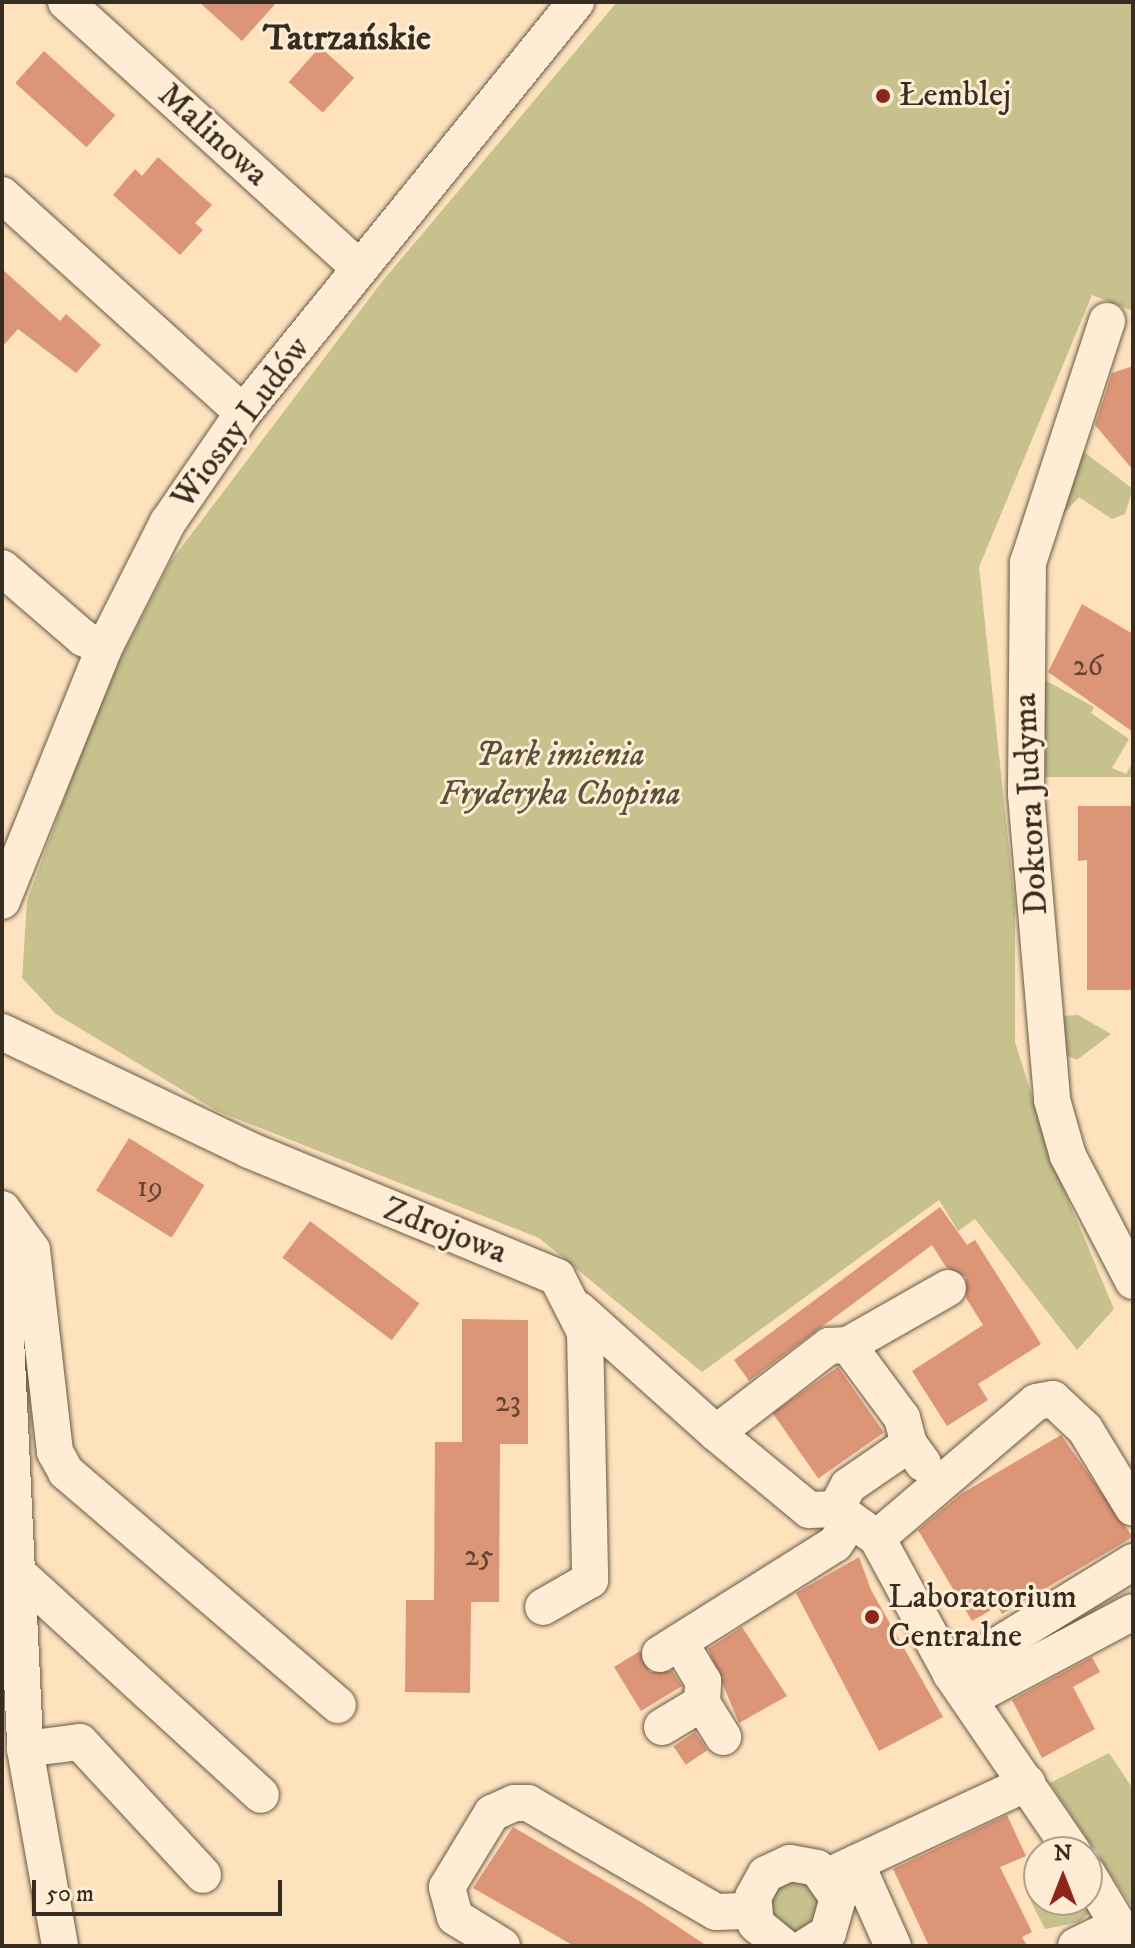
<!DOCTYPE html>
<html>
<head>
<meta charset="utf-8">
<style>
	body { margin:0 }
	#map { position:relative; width:1135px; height:1948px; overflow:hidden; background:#fde2bd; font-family:"IM FELL DW Pica",serif }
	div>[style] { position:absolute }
	.green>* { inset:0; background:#c6c18d }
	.building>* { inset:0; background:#dd9578; transform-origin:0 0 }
	.roads { filter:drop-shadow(0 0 2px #685a47) drop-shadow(0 0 2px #685a47) }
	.minor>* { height:36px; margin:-18px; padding:0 18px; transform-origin:18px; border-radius:18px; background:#feecd4 }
	.dots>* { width:22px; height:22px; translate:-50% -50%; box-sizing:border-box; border:4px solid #feecd4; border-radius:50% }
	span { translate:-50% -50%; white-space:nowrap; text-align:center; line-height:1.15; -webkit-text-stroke:6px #feecd4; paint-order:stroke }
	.number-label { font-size:30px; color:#604636 }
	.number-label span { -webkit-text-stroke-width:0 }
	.poi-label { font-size:34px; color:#362c20 }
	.left { translate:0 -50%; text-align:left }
	.street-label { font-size:34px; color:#362c20 }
	.park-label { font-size:34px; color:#5a513b; font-style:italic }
	.neighbourhood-label { font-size:36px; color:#362c20; font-weight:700 }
	.frame { position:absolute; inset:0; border:4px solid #362c20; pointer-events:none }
	.north { position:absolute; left:1023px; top:1836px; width:80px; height:80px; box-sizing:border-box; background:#feecd4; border:2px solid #ae9f8c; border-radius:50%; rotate:0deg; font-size:22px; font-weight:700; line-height:32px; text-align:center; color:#362c20 }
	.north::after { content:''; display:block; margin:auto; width:28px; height:36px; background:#8f2418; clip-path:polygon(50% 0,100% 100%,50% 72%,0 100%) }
	.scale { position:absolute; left:32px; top:1880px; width:250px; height:36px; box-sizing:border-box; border:4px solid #362c20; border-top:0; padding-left:10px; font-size:24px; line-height:28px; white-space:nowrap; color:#362c20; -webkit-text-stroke:6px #feecd4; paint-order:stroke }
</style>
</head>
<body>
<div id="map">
	<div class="green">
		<div style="clip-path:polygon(617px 2px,1133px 2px,1133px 311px,1092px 295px,979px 567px,1015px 905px,1015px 1042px,1054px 1166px,1114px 1309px,1077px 1350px,975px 1219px,958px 1231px,939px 1200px,702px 1372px,539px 1238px,217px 1111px,56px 1014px,22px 978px,27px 901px,104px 690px,171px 561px,381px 283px)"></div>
		<div style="clip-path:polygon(1080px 449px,1133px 489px,1125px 514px,1112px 519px,1079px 497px,1061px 517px)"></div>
		<div style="clip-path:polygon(1043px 679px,1094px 707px,1091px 713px,1129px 739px,1112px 768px,1126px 774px,1133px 762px,1133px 777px,1045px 777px)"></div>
		<div style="clip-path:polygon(1078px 1015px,1111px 1034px,1077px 1060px,1066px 1055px,1064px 1016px)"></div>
		<div style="clip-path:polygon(1109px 1753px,1133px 1789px,1133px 1908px,1050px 1783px)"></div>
		<div style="clip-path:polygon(807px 1876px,828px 1911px,797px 1938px,764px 1906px,769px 1889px)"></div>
		<div style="clip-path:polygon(1039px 1891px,1039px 1900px,1087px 1900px,1091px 1912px,1079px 1922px,1045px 1929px,1026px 1892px)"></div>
	</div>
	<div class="building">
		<div style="clip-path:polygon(199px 2px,277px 2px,242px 41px)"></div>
		<div style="left:320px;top:47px;width:46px;height:47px;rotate:42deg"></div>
		<div style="left:44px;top:51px;width:96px;height:43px;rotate:42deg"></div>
		<div style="clip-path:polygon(158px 157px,212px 205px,195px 223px,203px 230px,180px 255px,113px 195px,135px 169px,142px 176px)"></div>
		<div style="clip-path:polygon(2px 269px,60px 321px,66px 314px,101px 345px,76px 373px,18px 329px,2px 347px)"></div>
		<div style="clip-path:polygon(1133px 366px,1133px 470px,1095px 425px,1112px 373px)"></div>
		<div style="clip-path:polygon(1082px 604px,1133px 634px,1133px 732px,1048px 672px)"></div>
		<div style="clip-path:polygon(1078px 806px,1133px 806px,1133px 990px,1087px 990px,1087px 860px,1078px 861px)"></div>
		<div style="left:129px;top:1138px;width:89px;height:62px;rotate:32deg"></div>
		<div style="clip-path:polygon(940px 1207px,967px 1245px,975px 1240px,1041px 1344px,978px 1384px,988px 1400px,947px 1426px,912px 1371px,983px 1325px,966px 1298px,966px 1277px,946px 1267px,932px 1245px,749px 1381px,734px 1360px)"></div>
		<div style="left:310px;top:1221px;width:137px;height:46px;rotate:37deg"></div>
		<div style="clip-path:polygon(462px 1319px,528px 1320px,528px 1444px,500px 1444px,499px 1602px,471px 1602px,470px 1693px,405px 1692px,406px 1600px,434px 1600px,435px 1442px,462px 1442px)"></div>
		<div style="left:838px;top:1367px;width:80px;height:80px;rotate:55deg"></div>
		<div style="clip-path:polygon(1061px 1435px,1133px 1537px,1002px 1614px,998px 1606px,972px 1621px,918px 1530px,961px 1494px)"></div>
		<div style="clip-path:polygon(859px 1557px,871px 1590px,943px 1717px,879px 1751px,796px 1593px)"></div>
		<div style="clip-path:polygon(742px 1627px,787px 1696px,739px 1723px,708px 1649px)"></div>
		<div style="clip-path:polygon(640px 1651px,650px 1672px,672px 1671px,682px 1686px,641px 1711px,614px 1667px)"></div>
		<div style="clip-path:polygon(1092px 1657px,1100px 1672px,1073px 1687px,1095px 1729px,1042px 1758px,1012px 1700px)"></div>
		<div style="left:695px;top:1732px;width:22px;height:26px;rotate:56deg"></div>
		<div style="clip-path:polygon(1007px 1815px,1026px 1856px,1000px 1867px,1032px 1932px,1022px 1937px,1027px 1946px,929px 1946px,893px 1869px)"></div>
		<div style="clip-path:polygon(513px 1827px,641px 1902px,707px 1946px,574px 1946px,473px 1888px)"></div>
	</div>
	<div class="roads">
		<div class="minor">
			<div style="left:66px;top:2px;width:396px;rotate:42.2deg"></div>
			<div style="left:2px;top:195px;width:325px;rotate:42.1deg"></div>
			<div style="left:1107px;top:321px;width:254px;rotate:108.1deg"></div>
			<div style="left:1028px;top:562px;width:232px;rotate:90.5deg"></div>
			<div style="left:1026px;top:794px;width:307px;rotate:85.1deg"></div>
			<div style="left:1052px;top:1100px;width:58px;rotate:74.1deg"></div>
			<div style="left:1068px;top:1156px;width:141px;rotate:62.5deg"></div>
			<div style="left:2px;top:568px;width:107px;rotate:40.8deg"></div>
			<div style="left:83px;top:638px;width:23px;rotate:25deg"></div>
			<div style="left:2px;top:901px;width:273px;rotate:-68deg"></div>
			<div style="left:104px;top:648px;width:141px;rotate:-63.1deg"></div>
			<div style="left:168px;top:522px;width:132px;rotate:-55.5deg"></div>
			<div style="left:243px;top:413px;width:529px;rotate:-50.98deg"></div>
			<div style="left:2px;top:1032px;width:274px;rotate:25.5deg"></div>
			<div style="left:249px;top:1150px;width:333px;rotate:22.4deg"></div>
			<div style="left:557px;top:1277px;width:62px;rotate:63deg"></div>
			<div style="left:585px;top:1332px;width:248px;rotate:88.8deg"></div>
			<div style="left:590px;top:1580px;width:54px;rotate:150.1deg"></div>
			<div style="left:2px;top:1209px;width:51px;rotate:53.8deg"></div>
			<div style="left:32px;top:1250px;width:203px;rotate:83.5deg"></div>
			<div style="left:55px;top:1452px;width:23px;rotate:61deg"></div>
			<div style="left:66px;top:1472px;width:358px;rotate:40.6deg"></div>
			<div style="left:2px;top:1254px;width:496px;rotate:87.3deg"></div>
			<div style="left:25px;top:1749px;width:200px;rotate:79.9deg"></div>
			<div style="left:579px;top:1310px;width:184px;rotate:41.9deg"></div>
			<div style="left:716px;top:1433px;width:143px;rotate:-37.6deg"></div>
			<div style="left:829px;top:1346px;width:19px;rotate:-3deg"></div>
			<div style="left:848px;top:1345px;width:91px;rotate:53.5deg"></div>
			<div style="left:902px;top:1418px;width:27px;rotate:75deg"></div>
			<div style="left:848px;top:1345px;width:115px;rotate:-29.7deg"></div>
			<div style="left:716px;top:1433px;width:121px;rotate:39.6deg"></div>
			<div style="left:809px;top:1510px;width:27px;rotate:-2deg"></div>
			<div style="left:836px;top:1509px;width:50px;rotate:35.3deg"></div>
			<div style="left:877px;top:1538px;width:155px;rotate:61.4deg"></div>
			<div style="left:951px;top:1674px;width:216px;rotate:55.6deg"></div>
			<div style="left:836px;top:1509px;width:26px;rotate:-62deg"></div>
			<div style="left:848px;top:1486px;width:74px;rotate:-34.5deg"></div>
			<div style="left:909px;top:1444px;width:24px;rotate:54deg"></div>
			<div style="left:877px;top:1538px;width:209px;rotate:-40.5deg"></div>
			<div style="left:1036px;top:1402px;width:17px;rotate:-10deg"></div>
			<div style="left:1053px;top:1399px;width:44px;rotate:43.2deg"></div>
			<div style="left:1085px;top:1429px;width:92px;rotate:58.7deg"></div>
			<div style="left:20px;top:1575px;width:326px;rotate:42.4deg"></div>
			<div style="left:660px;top:1654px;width:207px;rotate:-32.2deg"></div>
			<div style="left:835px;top:1544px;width:29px;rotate:-56deg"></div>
			<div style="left:951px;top:1674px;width:214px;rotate:-31.6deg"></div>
			<div style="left:971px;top:1698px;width:183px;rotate:-28deg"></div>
			<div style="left:702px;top:1703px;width:40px;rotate:58deg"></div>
			<div style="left:662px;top:1727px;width:47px;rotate:-31deg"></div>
			<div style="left:702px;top:1703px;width:22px;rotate:-87deg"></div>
			<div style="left:703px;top:1681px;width:44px;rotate:-121.2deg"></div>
			<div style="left:25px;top:1749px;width:55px;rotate:-7.3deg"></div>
			<div style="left:80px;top:1742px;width:181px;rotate:47.2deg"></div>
			<div style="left:856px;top:1863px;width:91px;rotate:66deg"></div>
			<div style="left:1087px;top:1873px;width:85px;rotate:58.9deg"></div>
			<div style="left:828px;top:1876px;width:220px;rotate:-25deg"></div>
			<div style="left:502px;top:1946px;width:55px;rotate:-148.3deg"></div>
			<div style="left:455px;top:1917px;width:31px;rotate:-105deg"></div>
			<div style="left:447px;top:1887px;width:87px;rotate:-58.7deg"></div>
			<div style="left:492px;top:1813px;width:24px;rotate:-24deg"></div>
			<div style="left:514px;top:1803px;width:14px"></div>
			<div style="left:528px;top:1803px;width:217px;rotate:30.1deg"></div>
			<div style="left:716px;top:1912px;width:36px;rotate:-2deg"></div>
			<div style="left:783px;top:1946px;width:35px;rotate:-141deg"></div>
			<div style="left:756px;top:1924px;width:27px;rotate:-96deg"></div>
			<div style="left:753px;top:1897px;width:26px;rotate:-61deg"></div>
			<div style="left:766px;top:1874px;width:26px;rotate:-25deg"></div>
			<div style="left:790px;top:1863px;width:27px;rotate:10deg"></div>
			<div style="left:817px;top:1868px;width:37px;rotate:55deg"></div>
			<div style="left:838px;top:1898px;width:36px;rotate:106deg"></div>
			<div style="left:828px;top:1933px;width:25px;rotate:148deg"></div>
			<div style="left:1076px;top:1946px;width:48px;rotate:-26deg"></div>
		</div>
	</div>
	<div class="dots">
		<div style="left:883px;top:96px;background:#8f2418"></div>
		<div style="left:872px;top:1617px;background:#8f2418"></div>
	</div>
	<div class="number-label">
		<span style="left:1088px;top:667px">26</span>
		<span style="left:150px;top:1188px">19</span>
		<span style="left:508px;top:1403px">23</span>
		<span style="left:479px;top:1557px">25</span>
	</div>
	<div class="poi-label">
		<span class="left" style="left:899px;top:96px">Łemblej</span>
		<span class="left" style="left:888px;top:1617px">Laboratorium<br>Centralne</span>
	</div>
	<div class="street-label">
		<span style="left:213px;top:135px;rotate:42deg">Malinowa</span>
		<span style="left:241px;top:423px;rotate:-53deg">Wiosny Ludów</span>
		<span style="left:1031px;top:804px;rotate:-93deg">Doktora Judyma</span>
		<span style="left:445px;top:1231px;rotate:21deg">Zdrojowa</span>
	</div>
	<div class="park-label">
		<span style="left:560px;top:775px">Park imienia<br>Fryderyka Chopina</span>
	</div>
	<div class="neighbourhood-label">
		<span style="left:347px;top:39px">Tatrzańskie</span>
	</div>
	<div class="frame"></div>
	<div class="north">N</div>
	<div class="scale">50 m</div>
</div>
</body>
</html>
